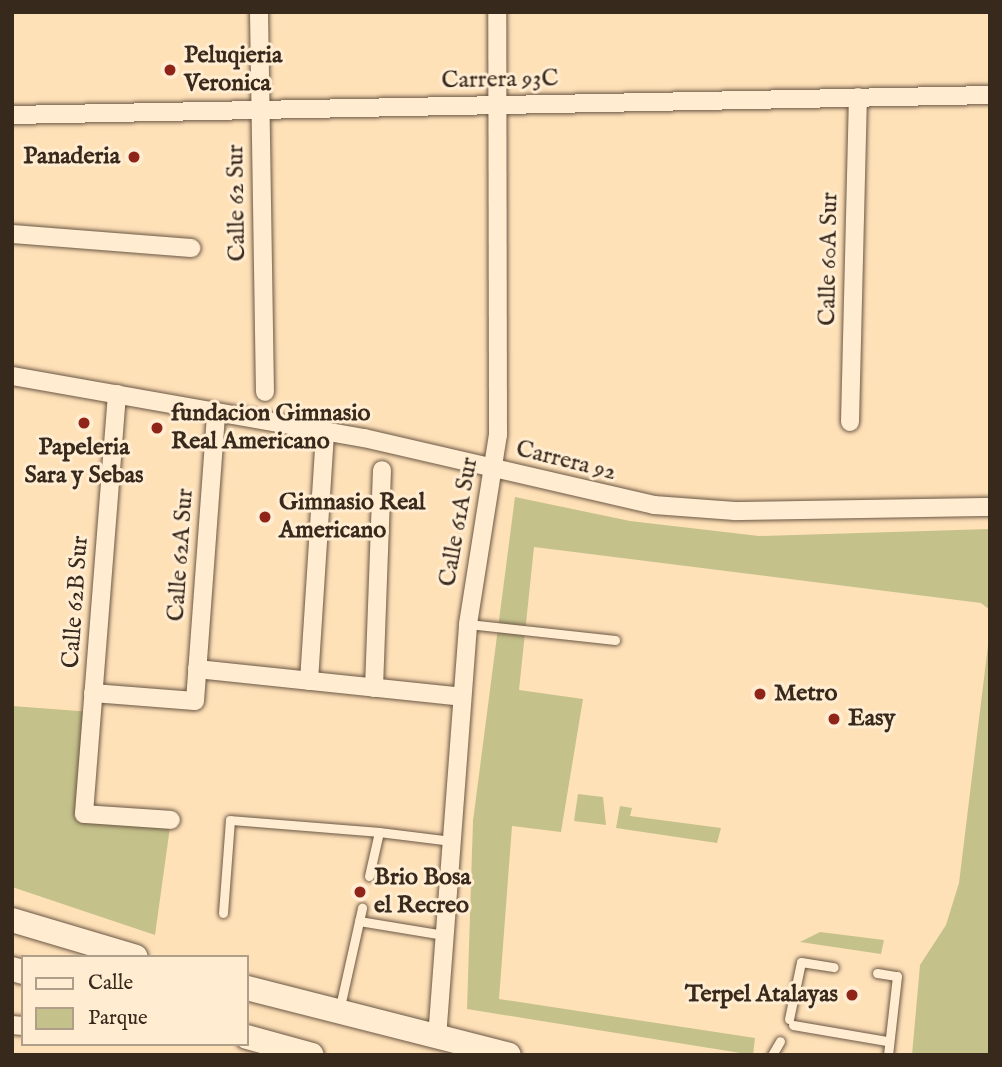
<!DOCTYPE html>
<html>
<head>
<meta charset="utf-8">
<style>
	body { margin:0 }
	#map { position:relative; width:1002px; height:1067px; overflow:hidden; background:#ffe1b8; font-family:"IM FELL English",serif }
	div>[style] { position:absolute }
	.green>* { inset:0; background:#c5c18b }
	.roads { filter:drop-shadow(0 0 2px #6a5744) drop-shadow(0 0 2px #6a5744) }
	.lane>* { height:9px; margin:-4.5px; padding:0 4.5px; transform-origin:4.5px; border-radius:4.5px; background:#ffecd1 }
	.street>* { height:18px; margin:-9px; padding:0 9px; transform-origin:9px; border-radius:9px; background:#ffecd1 }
	.secondary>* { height:24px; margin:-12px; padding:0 12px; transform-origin:12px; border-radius:12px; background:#ffecd1 }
	.dots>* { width:19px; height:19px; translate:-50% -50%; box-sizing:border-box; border:4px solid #ffecd1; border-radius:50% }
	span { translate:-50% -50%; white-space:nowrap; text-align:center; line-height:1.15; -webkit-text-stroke:6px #ffecd1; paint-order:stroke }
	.poi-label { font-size:24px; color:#38291d; font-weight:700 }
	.left { translate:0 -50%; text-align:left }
	.right { translate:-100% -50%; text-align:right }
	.street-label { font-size:24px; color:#38291d }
	.frame { position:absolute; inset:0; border:14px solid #38291d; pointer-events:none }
	.legend { position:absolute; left:21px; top:955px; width:228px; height:91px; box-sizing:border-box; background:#ffecd1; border:2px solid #af9e89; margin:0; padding:9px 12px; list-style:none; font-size:21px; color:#38291d }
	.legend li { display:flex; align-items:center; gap:14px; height:35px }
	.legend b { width:35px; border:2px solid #af9e89 }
</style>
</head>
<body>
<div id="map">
	<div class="green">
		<div style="clip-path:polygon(515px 497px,630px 521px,759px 536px,990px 529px,990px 610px,981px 603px,534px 547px,519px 690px,583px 699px,561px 832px,512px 826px,499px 999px,755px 1038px,753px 1055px,467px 1009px,473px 821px)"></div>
		<div style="clip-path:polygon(990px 629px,990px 1055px,912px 1055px,920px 965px,946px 925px,959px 883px)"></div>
		<div style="clip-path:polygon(12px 706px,92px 712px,84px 814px,171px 820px,155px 935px,12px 887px)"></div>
		<div style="clip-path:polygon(578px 794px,603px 797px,606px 825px,574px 821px)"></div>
		<div style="clip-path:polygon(620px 806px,632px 808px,630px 816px,721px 828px,717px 843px,616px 828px)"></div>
		<div style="clip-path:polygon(820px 932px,884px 940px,881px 954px,800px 942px)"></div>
	</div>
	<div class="roads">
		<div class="lane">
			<div style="left:468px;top:624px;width:148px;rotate:6.2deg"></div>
			<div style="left:369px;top:876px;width:45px;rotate:-77.2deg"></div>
			<div style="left:379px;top:832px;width:73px;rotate:7.1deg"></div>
			<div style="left:223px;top:913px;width:93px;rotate:-85.7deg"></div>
			<div style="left:230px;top:820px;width:149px;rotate:4.6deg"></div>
			<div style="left:359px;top:921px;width:86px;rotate:9.4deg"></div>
			<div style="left:877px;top:973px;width:20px;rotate:9deg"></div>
			<div style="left:897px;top:976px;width:80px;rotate:96.5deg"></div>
			<div style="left:339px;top:1011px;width:106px;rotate:-77.4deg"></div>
			<div style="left:789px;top:1019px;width:58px;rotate:-78.1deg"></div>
			<div style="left:801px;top:962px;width:33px;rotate:9deg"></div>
			<div style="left:793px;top:1025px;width:95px;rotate:9.7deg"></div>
			<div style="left:772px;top:1055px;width:16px;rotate:-60deg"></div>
		</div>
		<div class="street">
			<div style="left:259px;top:12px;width:380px;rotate:89.1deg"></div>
			<div style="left:12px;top:115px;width:978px;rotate:-1.17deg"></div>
			<div style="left:12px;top:234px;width:180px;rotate:4.5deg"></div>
			<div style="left:12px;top:376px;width:357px;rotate:10deg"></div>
			<div style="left:364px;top:438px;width:298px;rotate:13deg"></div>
			<div style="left:654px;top:505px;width:81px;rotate:4.2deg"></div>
			<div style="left:735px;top:511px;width:255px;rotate:-0.9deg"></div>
			<div style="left:117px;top:394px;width:421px;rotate:94.5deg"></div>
			<div style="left:84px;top:814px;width:87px;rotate:3.9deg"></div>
			<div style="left:850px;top:422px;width:325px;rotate:-88.6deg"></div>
			<div style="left:197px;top:669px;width:266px;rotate:6deg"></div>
			<div style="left:309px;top:681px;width:251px;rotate:-86.3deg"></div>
			<div style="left:374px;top:688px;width:218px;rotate:-87.9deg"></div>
			<div style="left:93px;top:693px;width:102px;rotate:4.5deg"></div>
			<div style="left:195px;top:701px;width:290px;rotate:-85.8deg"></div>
			<div style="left:12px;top:1025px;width:11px;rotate:5deg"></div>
			<div style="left:437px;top:1038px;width:415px;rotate:-85.7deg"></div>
			<div style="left:468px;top:624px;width:191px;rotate:-81deg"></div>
			<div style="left:498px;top:435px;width:423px;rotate:-90.1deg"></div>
		</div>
		<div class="secondary">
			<div style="left:12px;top:920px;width:129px;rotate:16.6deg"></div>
			<div style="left:12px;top:969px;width:11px;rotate:15deg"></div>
			<div style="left:247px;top:988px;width:270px;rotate:14.3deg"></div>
			<div style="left:247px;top:1037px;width:67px;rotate:15.5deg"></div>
		</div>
	</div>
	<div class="dots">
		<div style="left:170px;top:70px;background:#8f2418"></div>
		<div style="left:134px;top:157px;background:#8f2418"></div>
		<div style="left:84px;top:423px;background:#8f2418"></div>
		<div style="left:157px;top:428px;background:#8f2418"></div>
		<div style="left:265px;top:517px;background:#8f2418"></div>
		<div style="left:760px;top:694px;background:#8f2418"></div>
		<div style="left:834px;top:719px;background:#8f2418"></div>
		<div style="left:360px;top:892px;background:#8f2418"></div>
		<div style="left:852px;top:995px;background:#8f2418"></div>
	</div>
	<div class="poi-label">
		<span class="left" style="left:184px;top:70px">Peluqieria<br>Veronica</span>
		<span class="right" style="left:120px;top:157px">Panaderia</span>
		<span class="left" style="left:171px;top:428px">fundacion Gimnasio<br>Real Americano</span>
		<span style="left:84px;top:462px">Papeleria<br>Sara y Sebas</span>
		<span class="left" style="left:279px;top:517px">Gimnasio Real<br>Americano</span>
		<span class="left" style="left:774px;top:694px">Metro</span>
		<span class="left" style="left:848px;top:719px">Easy</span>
		<span class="left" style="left:374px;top:892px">Brio Bosa<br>el Recreo</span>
		<span class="right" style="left:838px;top:995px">Terpel Atalayas</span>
	</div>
	<div class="street-label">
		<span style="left:500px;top:80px;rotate:-1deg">Carrera 93C</span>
		<span style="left:237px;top:203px;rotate:-91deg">Calle 62 Sur</span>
		<span style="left:829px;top:259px;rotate:-89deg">Calle 60A Sur</span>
		<span style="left:566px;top:461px;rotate:14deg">Carrera 92</span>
		<span style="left:459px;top:522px;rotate:-80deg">Calle 61A Sur</span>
		<span style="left:181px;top:555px;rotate:-86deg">Calle 62A Sur</span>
		<span style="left:76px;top:602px;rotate:-86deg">Calle 62B Sur</span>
	</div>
	<div class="frame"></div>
	<ul class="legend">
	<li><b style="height:9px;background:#ffecd1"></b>Calle</li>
	<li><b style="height:19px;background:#c5c18b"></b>Parque</li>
	</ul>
</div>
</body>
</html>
